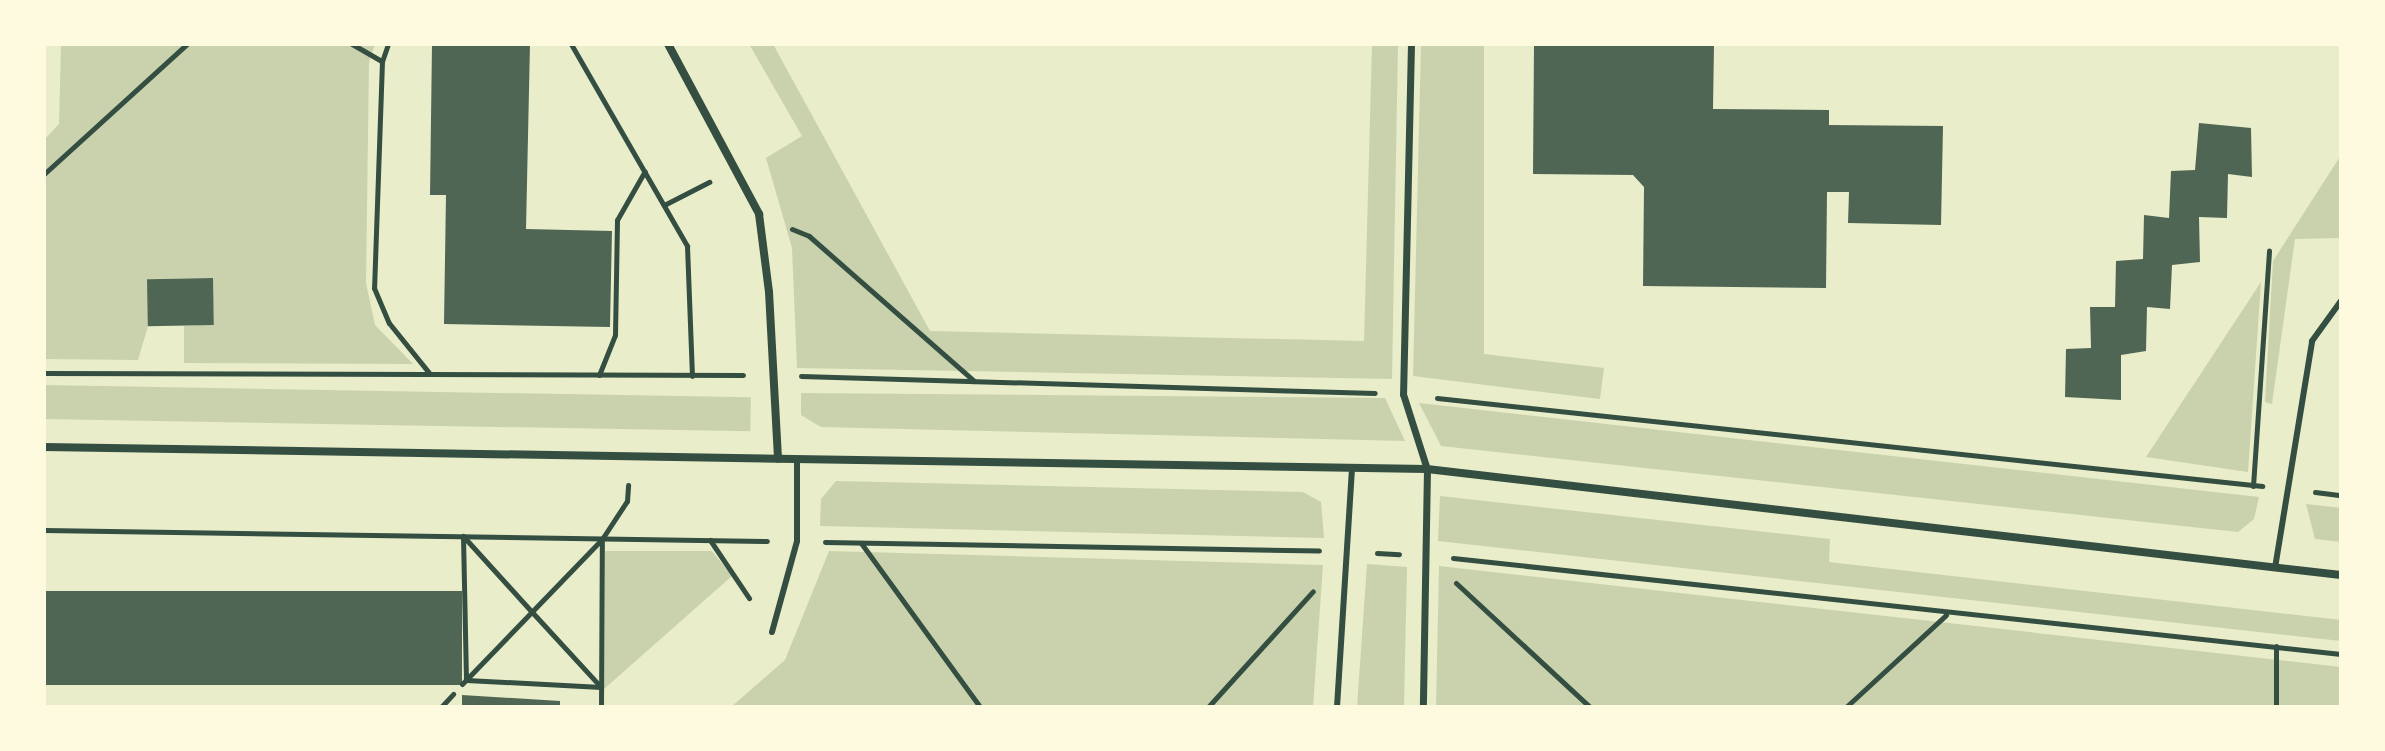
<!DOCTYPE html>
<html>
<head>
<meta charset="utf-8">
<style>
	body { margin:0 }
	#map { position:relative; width:2385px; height:751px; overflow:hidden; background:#e9edc9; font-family:Montserrat,sans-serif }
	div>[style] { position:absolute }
	.green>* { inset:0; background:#cad2ad; transform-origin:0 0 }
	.building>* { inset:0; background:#4f6655; transform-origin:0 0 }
	.path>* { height:5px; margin:-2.5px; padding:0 2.5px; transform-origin:2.5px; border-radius:2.5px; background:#344e41 }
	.service>* { height:6px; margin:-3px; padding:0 3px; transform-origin:3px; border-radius:3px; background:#344e41 }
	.pedestrian>* { height:7px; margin:-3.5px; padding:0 3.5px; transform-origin:3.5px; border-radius:3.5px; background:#344e41 }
	.minor>* { height:8px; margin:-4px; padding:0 4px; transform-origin:4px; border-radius:4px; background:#344e41 }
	span { translate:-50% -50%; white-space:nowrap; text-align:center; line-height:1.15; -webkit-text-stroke:8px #fefae0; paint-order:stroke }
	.frame { position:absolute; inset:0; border:46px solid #fefae0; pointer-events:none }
</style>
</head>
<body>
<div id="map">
	<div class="green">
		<div style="clip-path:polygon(61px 44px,375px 44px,369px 62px,366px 283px,375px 325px,413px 364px,184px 363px,184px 326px,214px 324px,212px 278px,148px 279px,148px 326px,138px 360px,44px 359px,44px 140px,59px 124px)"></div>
		<div style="clip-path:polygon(749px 44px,773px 44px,930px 331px,1364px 341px,1372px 44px,1398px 44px,1392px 379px,797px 368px,792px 248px,766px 158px,802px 136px)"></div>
		<div style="clip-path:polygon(1421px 44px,1484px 44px,1484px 354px,1604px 368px,1600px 399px,1413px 376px)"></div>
		<div style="clip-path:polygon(2341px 155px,2341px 238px,2295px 239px,2272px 404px,2265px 402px,2273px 261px)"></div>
		<div style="clip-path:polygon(2261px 282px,2248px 472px,2146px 457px)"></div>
		<div style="left:44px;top:385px;width:707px;height:34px;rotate:1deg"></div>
		<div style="clip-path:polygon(801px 393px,1385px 398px,1405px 441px,821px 427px,801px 415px)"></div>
		<div style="clip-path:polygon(1419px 403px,2259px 497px,2254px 519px,2238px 532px,1441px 446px)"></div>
		<div style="clip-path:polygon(836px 481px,1303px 492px,1321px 502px,1324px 538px,820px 526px,821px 499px)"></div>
		<div style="clip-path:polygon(1440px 496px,1830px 539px,1829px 562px,2341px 620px,2341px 641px,1438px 541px)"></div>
		<div style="clip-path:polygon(2306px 504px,2341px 508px,2341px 542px,2315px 539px)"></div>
		<div style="clip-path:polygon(605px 551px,712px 551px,732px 576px,604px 689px)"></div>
		<div style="clip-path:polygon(829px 551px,1323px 565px,1313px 707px,731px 707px,785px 660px)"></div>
		<div style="clip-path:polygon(1367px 564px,1407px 567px,1404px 707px,1357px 707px)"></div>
		<div style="clip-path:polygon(1439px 566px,2341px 667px,2341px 707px,1436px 707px)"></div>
	</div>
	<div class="building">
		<div style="clip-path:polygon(432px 44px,530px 44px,526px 229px,612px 231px,610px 327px,444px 324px,446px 195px,430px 195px)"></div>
		<div style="clip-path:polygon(1534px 44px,1714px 44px,1713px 109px,1829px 110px,1829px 125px,1943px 126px,1941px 225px,1848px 223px,1849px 192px,1827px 192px,1826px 288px,1643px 286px,1644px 187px,1633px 175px,1533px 174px)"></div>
		<div style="clip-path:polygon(2199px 123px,2251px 128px,2252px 177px,2228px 174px,2227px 218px,2199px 217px,2200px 262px,2172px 265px,2170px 309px,2147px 307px,2146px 351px,2121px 355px,2121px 400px,2065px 397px,2066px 349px,2091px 348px,2090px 307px,2115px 307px,2116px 261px,2143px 259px,2144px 215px,2169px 218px,2171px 171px,2195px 170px)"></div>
		<div style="left:213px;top:278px;width:47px;height:66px;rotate:89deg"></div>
		<div style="left:44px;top:591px;width:418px;height:94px"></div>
		<div style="clip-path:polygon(462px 695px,560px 701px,560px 707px,462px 707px)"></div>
	</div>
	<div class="path">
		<div style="left:352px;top:44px;width:34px;rotate:30deg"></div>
		<div style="left:388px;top:44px;width:18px;rotate:109deg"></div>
		<div style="left:382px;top:61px;width:227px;rotate:92deg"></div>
		<div style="left:374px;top:288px;width:38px;rotate:67deg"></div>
		<div style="left:389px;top:323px;width:65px;rotate:51.2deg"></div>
		<div style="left:571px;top:44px;width:233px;rotate:60.1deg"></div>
		<div style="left:687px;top:246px;width:130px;rotate:87.8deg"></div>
		<div style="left:44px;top:174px;width:193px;rotate:-42.3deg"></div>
		<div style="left:664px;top:205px;width:51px;rotate:-27.1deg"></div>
		<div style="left:792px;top:229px;width:18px;rotate:22deg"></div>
		<div style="left:809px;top:236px;width:220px;rotate:41.3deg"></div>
		<div style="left:44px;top:373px;width:699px;rotate:0.16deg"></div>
		<div style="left:599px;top:375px;width:43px;rotate:-68.2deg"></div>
		<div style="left:615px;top:335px;width:115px;rotate:-89deg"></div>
		<div style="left:617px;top:220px;width:56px;rotate:-60.3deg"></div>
		<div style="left:801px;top:376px;width:574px;rotate:1.7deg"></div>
		<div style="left:1437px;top:398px;width:830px;rotate:6.09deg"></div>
		<div style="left:2253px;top:486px;width:236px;rotate:-86.1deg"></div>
		<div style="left:2315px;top:492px;width:26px;rotate:7deg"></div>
		<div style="left:44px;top:530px;width:723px;rotate:0.87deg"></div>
		<div style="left:463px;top:536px;width:103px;rotate:47.8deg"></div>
		<div style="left:532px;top:612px;width:102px;rotate:47.4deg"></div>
		<div style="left:601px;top:687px;width:135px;rotate:-177deg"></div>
		<div style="left:466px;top:680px;width:144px;rotate:-91.2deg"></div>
		<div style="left:710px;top:540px;width:70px;rotate:56.1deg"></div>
		<div style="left:825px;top:542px;width:494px;rotate:1deg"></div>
		<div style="left:861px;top:543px;width:203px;rotate:54deg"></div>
		<div style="left:1377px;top:553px;width:22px;rotate:3deg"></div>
		<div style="left:1453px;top:558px;width:893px;rotate:6.17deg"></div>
		<div style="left:1456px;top:583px;width:183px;rotate:42.8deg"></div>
		<div style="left:462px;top:684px;width:202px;rotate:-46deg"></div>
		<div style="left:602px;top:539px;width:45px;rotate:-56.7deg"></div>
		<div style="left:627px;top:501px;width:16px;rotate:-86deg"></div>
		<div style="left:441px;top:707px;width:18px;rotate:-47deg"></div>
		<div style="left:601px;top:707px;width:167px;rotate:-89.7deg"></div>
		<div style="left:1208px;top:707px;width:156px;rotate:-47.8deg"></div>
		<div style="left:1846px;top:707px;width:136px;rotate:-42.6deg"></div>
		<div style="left:2276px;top:707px;width:61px;rotate:-90deg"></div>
	</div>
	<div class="service">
		<div style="left:2275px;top:568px;width:230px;rotate:-80.7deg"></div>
		<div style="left:2312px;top:341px;width:49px;rotate:-54.1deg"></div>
		<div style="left:772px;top:632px;width:94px;rotate:-74.6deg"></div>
		<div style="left:797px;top:541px;width:82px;rotate:-90deg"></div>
		<div style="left:1337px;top:707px;width:239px;rotate:-86.4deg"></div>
	</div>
	<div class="pedestrian">
		<div style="left:1411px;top:44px;width:350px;rotate:91.3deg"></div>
		<div style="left:1403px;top:394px;width:79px;rotate:72.3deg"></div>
		<div style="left:1427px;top:469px;width:238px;rotate:91deg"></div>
	</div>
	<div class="minor">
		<div style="left:668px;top:44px;width:193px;rotate:61.8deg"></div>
		<div style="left:759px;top:214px;width:79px;rotate:82.7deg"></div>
		<div style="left:769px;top:292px;width:167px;rotate:86.9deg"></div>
		<div style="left:44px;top:447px;width:1383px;rotate:0.91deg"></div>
		<div style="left:1427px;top:469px;width:920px;rotate:6.62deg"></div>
	</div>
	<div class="frame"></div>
</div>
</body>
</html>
